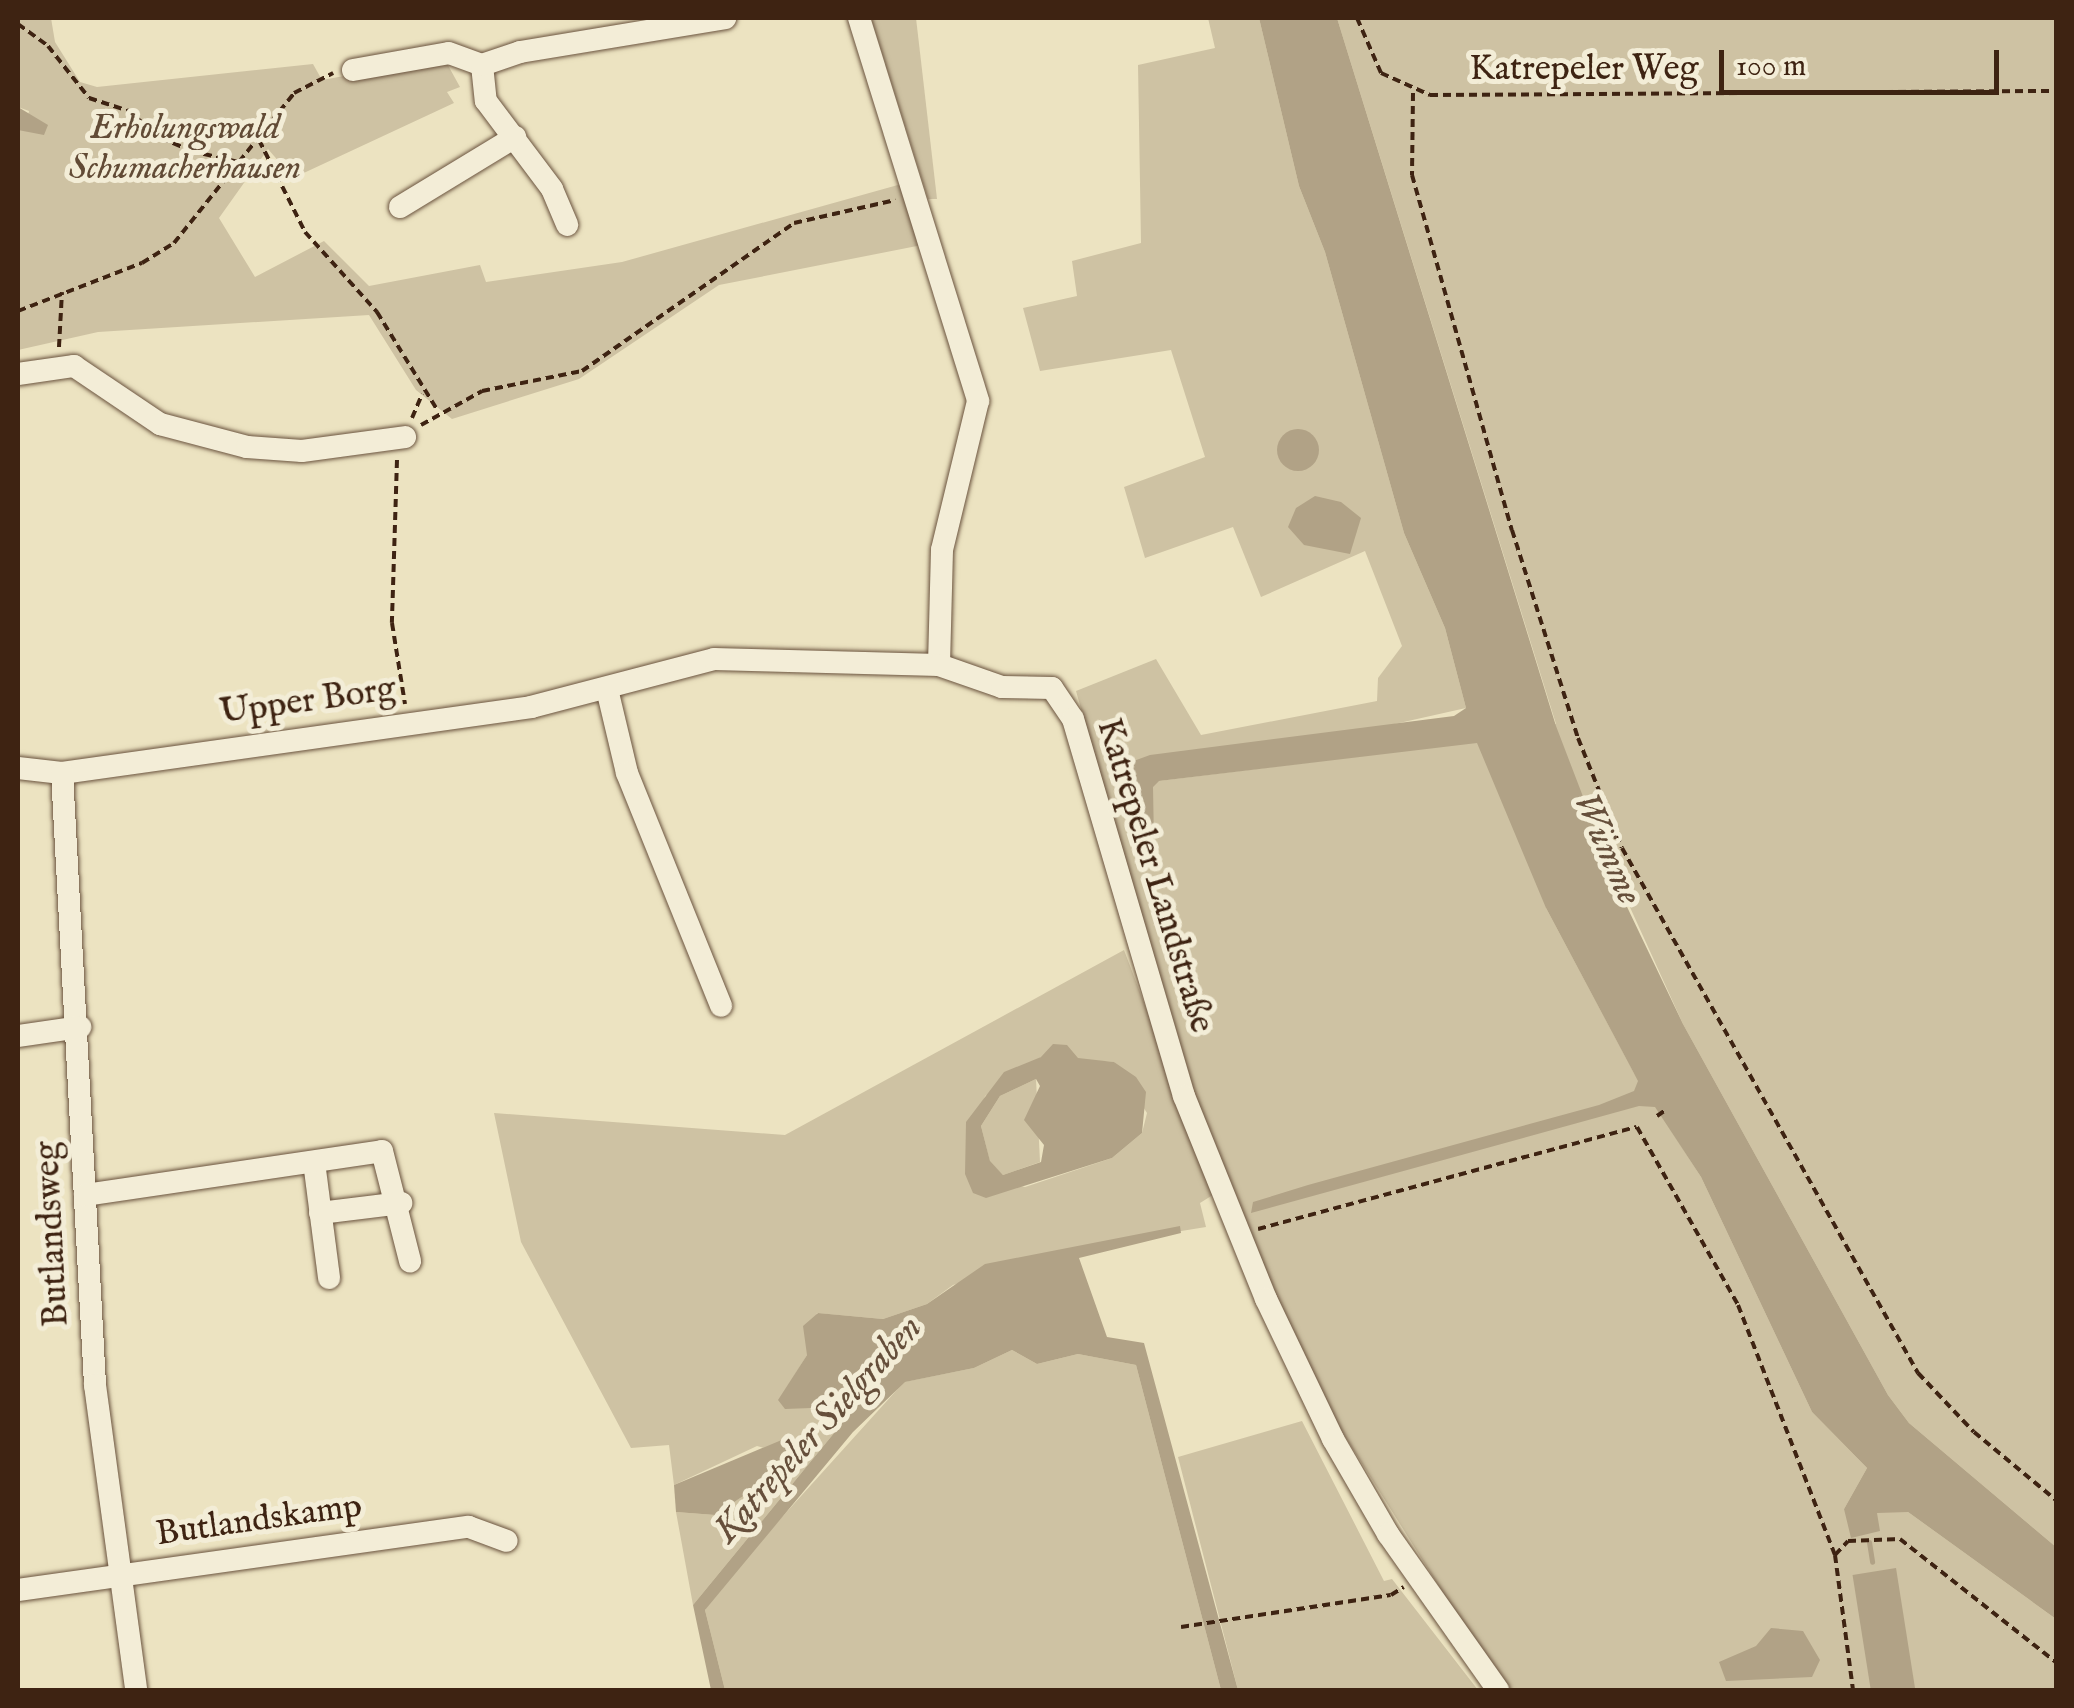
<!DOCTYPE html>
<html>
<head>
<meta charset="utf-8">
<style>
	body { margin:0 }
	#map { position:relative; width:2074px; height:1708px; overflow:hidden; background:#ece3c1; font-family:"IM FELL English",serif }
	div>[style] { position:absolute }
	.green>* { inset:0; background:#cec2a3 }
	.water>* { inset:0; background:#b1a286; transform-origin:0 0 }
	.round { border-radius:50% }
	.stream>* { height:5px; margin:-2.5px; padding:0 2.5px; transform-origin:2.5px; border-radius:2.5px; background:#b1a286 }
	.path>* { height:4px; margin-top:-2px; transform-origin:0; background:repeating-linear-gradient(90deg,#3e2312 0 8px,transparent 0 13px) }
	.roads { filter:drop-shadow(0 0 2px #6a533e) drop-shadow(0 0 2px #6a533e) }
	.street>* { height:22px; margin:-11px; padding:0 11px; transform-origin:11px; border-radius:11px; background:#f3edd7 }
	span { translate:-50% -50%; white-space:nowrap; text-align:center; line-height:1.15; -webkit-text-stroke:10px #f3edd7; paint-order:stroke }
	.street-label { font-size:35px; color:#3e2312 }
	.park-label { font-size:35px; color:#624b36; font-style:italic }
	.water-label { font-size:38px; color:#664f3b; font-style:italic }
	.frame { position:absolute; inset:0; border:20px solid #3e2312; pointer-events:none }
	.scale { position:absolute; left:1719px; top:50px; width:280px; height:45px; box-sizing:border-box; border:5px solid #3e2312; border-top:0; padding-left:12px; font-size:30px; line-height:35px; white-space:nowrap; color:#3e2312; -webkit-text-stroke:8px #f3edd7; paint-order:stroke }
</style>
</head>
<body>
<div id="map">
	<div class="green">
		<div style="clip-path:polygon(18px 18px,51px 18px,55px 42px,80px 82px,97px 87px,313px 64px,322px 80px,444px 58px,460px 87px,447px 92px,454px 103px,293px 178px,268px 149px,219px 218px,255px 277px,324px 241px,369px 286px,480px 265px,486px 282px,622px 262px,905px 183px,922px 245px,719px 285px,579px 379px,452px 419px,416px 390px,369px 315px,98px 332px,18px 350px,18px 130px,25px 129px,29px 111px,18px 107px)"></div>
		<div style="clip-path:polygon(871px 18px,916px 18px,937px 199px,928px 199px)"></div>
		<div style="clip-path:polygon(1208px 18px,1259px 18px,1299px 186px,1325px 252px,1404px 533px,1445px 628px,1466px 708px,1118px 786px,1467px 743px,1556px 724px,1337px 18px,2056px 18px,2056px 1547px,1909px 1423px,1888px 1395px,1683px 1024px,1589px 817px,1546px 908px,1634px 1073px,1701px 1177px,1812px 1412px,1867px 1468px,1844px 1509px,1908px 1512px,2056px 1619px,2056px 1690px,1504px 1690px,1331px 1414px,1245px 1226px,1179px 1054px,1076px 691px,1156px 659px,1201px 735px,1377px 701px,1378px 678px,1402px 646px,1365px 551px,1261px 597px,1233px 527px,1145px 558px,1124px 487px,1205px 457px,1171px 350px,1040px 371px,1023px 308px,1077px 296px,1072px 261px,1141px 243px,1138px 65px,1215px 48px)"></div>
		<div style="clip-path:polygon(evenodd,1124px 950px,1216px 1193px,1200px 1203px,1206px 1227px,1046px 1253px,953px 1285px,927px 1304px,883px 1319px,817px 1313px,807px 1355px,779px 1400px,786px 1409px,838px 1409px,839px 1427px,693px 1605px,676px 1512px,715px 1515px,799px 1458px,757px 1446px,674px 1485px,669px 1445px,631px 1448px,521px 1242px,494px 1113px,785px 1135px,1124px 950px,1041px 1057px,1114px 1062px,1147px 1113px,1142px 1133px,1112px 1158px,1025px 1187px,965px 1174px,985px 1096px,1041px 1057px)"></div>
		<div style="clip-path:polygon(1036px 1079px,1040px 1162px,1003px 1175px,990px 1162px,981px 1126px,1000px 1096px)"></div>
		<div style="clip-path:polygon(1012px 1350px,1037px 1364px,1078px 1354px,1136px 1365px,1221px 1690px,725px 1690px,705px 1610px,718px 1588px,904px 1382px,974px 1368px)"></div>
		<div style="clip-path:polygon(1302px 1421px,1384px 1581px,1392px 1579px,1478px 1690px,1238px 1690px,1178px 1457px)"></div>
	</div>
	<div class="water">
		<div style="clip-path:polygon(1259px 18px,1337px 18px,1556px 726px,1618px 888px,1683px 1024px,1888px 1395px,1909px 1423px,2056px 1547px,2056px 1619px,1908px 1512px,1877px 1513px,1880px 1531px,1851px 1538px,1844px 1509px,1867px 1468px,1812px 1412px,1701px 1177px,1655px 1107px,1639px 1106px,1251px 1213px,1253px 1202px,1308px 1185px,1599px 1105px,1634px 1091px,1638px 1081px,1546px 908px,1477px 743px,1159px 781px,1153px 787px,1154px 842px,1136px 845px,1115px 778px,1120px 766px,1150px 755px,1454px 716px,1466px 708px,1445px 628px,1404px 533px,1325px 252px,1299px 186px)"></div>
		<div style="clip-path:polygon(18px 107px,48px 125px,44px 135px,18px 130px)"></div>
		<div class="round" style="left:1277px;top:429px;width:42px;height:42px"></div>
		<div style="clip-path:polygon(1315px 496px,1341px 502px,1361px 518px,1350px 554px,1304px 545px,1288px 527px,1296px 508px)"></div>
		<div style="clip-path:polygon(evenodd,1053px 1044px,1067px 1045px,1078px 1058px,1114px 1062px,1136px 1077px,1146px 1092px,1142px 1133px,1112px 1158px,986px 1198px,973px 1193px,965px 1174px,966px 1122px,1004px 1072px,1041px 1057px,1053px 1044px,1036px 1079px,1040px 1086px,1024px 1120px,1044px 1145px,1041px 1162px,1003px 1175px,990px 1161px,981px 1126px,1000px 1096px,1036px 1079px)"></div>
		<div style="clip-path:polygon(1180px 1226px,1181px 1233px,1079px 1258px,1107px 1337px,1144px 1343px,1238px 1690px,1221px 1690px,1136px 1365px,1078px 1354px,1037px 1364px,1012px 1350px,974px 1368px,905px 1382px,853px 1432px,705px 1610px,725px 1690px,711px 1690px,693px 1605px,839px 1427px,838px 1408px,785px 1409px,778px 1400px,807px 1355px,803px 1326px,818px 1313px,883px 1319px,927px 1304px,985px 1264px)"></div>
		<div style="clip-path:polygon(784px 1439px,801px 1442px,799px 1458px,782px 1470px,715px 1515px,676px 1512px,674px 1485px)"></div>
		<div style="left:1896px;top:1568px;width:123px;height:44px;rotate:81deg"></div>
		<div style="clip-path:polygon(1771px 1628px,1803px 1631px,1820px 1660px,1812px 1677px,1726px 1681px,1719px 1662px,1756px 1646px)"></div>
	</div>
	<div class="stream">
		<div style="left:1869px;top:1542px;width:20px;rotate:81deg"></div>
	</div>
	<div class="path">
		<div style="left:1357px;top:18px;width:60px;rotate:66.4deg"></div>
		<div style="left:1381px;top:73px;width:54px;rotate:24.2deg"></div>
		<div style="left:1430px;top:95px;width:626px;rotate:-0.37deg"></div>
		<div style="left:18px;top:24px;width:37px;rotate:36deg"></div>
		<div style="left:48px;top:46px;width:66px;rotate:51.7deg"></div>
		<div style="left:89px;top:98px;width:40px;rotate:18deg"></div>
		<div style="left:127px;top:110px;width:44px;rotate:39.5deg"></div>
		<div style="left:161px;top:138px;width:33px;rotate:23deg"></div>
		<div style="left:191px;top:151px;width:53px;rotate:13deg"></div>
		<div style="left:1413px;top:93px;width:82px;rotate:90.7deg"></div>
		<div style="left:1412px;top:175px;width:369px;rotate:74.3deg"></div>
		<div style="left:1512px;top:530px;width:218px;rotate:72.4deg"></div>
		<div style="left:1578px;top:738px;width:118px;rotate:68.2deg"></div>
		<div style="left:1622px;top:848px;width:603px;rotate:60.59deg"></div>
		<div style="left:1918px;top:1373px;width:81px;rotate:46.5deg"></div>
		<div style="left:1974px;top:1432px;width:107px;rotate:39.7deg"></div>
		<div style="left:259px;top:140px;width:103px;rotate:63.4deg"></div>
		<div style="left:305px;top:232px;width:108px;rotate:48deg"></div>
		<div style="left:377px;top:312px;width:116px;rotate:58.4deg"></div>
		<div style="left:18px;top:311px;width:133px;rotate:-21.2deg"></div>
		<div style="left:142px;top:263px;width:38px;rotate:-32deg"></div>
		<div style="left:174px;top:243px;width:192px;rotate:-51.3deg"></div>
		<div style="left:294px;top:93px;width:44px;rotate:-27.1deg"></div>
		<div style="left:59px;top:347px;width:55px;rotate:-86.9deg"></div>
		<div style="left:412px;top:418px;width:26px;rotate:-67deg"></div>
		<div style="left:421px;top:425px;width:70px;rotate:-29.1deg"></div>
		<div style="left:482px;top:391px;width:102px;rotate:-11.3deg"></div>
		<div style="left:582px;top:371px;width:259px;rotate:-34.9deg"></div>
		<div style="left:794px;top:223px;width:104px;rotate:-12.8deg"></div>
		<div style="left:397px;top:460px;width:163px;rotate:91.8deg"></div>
		<div style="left:392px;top:623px;width:82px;rotate:80.9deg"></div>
		<div style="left:1657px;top:1116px;width:12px;rotate:-35deg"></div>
		<div style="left:1258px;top:1229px;width:392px;rotate:-15.1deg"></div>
		<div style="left:1637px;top:1127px;width:205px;rotate:60.4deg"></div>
		<div style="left:1738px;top:1305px;width:268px;rotate:68.8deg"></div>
		<div style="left:1835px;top:1555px;width:136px;rotate:82.4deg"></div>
		<div style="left:1835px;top:1555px;width:19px;rotate:-47deg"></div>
		<div style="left:1848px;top:1541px;width:52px;rotate:-2.2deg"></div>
		<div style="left:1900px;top:1539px;width:199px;rotate:38.3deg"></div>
		<div style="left:1181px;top:1627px;width:212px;rotate:-8.7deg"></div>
		<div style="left:1391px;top:1595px;width:15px;rotate:-32deg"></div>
	</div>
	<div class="roads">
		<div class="street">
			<div style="left:859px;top:18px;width:401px;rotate:72.7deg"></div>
			<div style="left:978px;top:401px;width:153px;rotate:103.6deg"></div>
			<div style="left:942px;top:550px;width:115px;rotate:91.5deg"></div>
			<div style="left:482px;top:65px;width:36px;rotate:84deg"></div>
			<div style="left:486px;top:101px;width:110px;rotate:53.1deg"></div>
			<div style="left:552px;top:189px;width:39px;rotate:67deg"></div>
			<div style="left:353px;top:70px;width:97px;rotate:-10deg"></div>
			<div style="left:449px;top:53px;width:35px;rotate:20deg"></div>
			<div style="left:482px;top:65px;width:40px;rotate:-18.9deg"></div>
			<div style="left:520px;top:52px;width:208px;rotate:-9.4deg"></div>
			<div style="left:400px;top:207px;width:135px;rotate:-31.3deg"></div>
			<div style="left:18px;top:374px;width:57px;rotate:-8.1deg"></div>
			<div style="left:74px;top:366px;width:104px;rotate:34deg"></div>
			<div style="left:160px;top:424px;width:90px;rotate:14.8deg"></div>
			<div style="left:247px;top:447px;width:55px;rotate:4.2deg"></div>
			<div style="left:302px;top:451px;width:104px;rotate:-7.7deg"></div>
			<div style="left:607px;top:689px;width:86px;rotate:76.6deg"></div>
			<div style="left:627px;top:773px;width:251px;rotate:68deg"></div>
			<div style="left:18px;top:768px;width:44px;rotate:6.5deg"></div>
			<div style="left:62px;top:773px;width:474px;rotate:-8deg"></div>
			<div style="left:531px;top:707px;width:189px;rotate:-14.7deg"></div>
			<div style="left:714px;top:659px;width:225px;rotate:1.5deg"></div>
			<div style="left:939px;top:665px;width:67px;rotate:19.2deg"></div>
			<div style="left:1002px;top:687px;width:50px;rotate:1.1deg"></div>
			<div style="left:1052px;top:688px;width:37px;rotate:56deg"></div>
			<div style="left:1073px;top:719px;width:393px;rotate:73.6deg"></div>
			<div style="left:1184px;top:1096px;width:219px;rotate:68deg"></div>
			<div style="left:1266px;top:1299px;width:155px;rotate:64.4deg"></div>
			<div style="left:1333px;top:1439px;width:110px;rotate:59.9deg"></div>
			<div style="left:1388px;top:1534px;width:191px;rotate:54.8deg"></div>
			<div style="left:62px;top:773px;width:613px;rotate:86.91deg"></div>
			<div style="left:95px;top:1385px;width:308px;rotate:82.3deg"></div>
			<div style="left:18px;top:1036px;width:63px;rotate:-8.3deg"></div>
			<div style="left:314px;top:1162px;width:117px;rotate:82.6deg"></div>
			<div style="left:85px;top:1195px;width:300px;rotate:-8.4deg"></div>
			<div style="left:382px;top:1151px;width:114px;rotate:75.7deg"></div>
			<div style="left:320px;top:1213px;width:82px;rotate:-7deg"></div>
			<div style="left:18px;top:1590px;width:455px;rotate:-8deg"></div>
			<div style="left:469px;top:1527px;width:40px;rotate:20.2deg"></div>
		</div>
	</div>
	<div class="street-label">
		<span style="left:1584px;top:70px">Katrepeler Weg</span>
		<span style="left:308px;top:702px;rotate:-8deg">Upper Borg</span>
		<span style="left:1154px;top:876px;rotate:73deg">Katrepeler Landstraße</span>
		<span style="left:53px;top:1234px;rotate:-93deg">Butlandsweg</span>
		<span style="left:259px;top:1521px;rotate:-8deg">Butlandskamp</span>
	</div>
	<div class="park-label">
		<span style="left:185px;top:149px">Erholungswald<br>Schumacherhausen</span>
	</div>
	<div class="water-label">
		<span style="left:1606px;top:849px;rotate:66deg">Wümme</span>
		<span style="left:819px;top:1430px;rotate:-48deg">Katrepeler Sielgraben</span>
	</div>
	<div class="frame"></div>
	<div class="scale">100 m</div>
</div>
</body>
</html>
